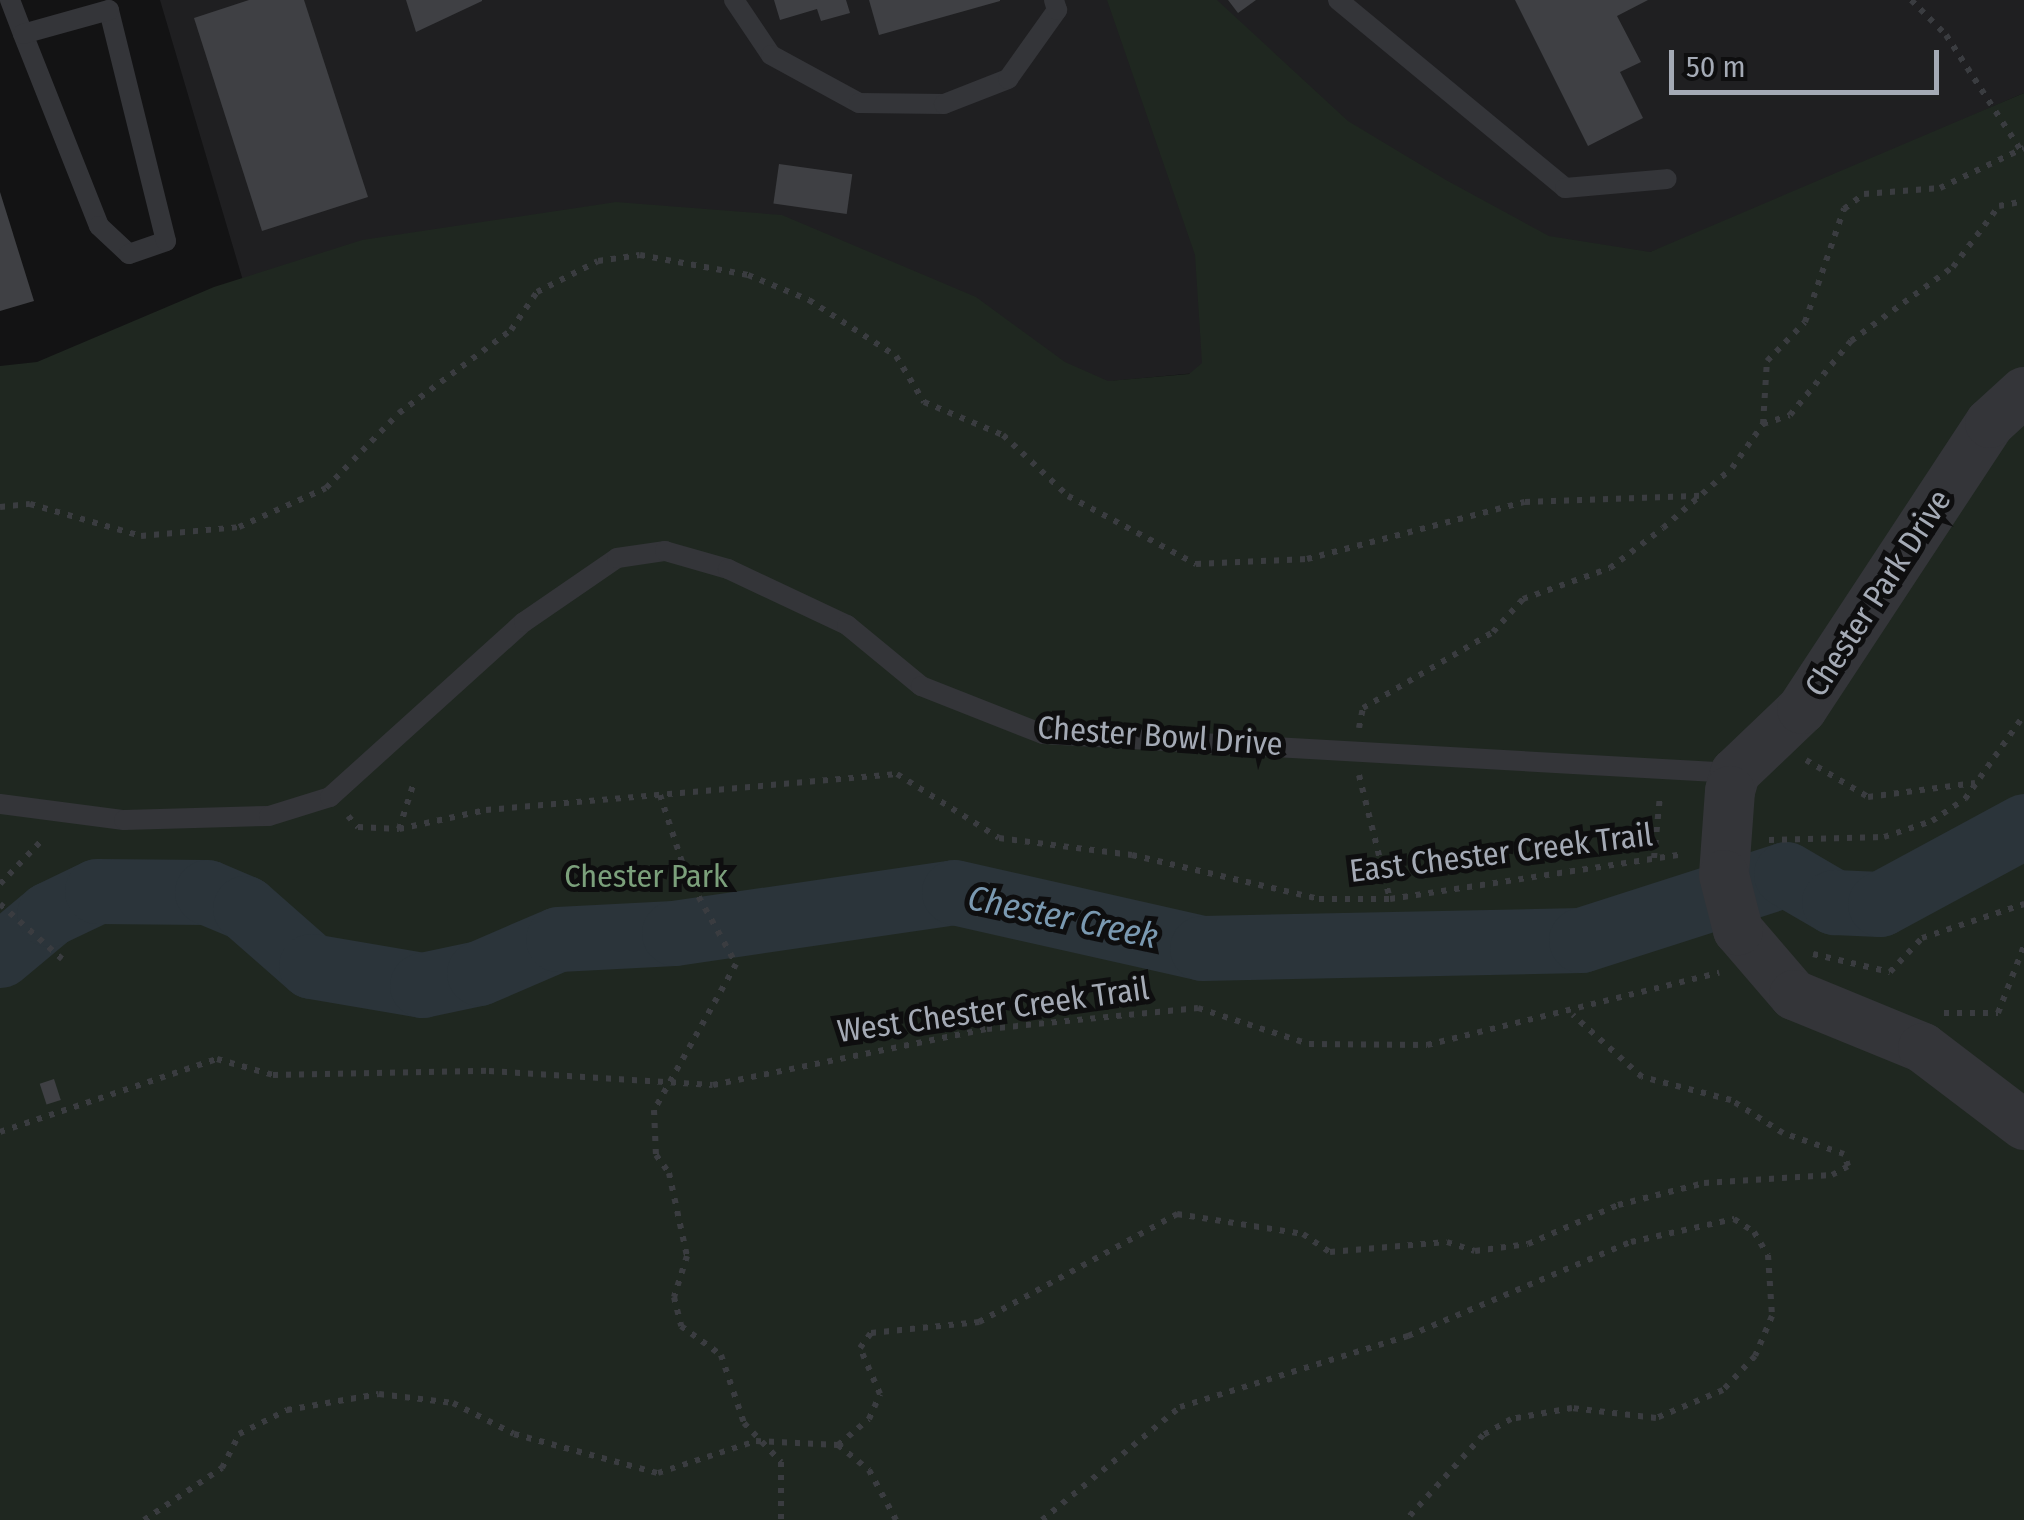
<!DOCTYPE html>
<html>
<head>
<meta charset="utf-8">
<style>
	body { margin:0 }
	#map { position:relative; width:2024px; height:1520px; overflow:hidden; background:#131314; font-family:"Fira Sans Condensed",sans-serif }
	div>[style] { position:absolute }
	.built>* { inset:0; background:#1f1f21 }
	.green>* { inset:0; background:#1f2720 }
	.river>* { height:65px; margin:-32.5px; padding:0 32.5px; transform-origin:32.5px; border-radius:32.5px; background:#2b343a }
	.building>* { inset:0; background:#3f4044; transform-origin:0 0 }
	.path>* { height:6px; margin-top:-3px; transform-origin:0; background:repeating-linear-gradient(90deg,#3a3c40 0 5px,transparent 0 13px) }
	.service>* { height:20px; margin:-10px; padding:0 10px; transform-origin:10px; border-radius:10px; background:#343539 }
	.tertiary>* { height:50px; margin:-25px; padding:0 25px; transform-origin:25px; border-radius:25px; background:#343539 }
	.tertiary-bridge>* { height:50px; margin:-25px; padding:0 25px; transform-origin:25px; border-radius:25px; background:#343539 }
	span { translate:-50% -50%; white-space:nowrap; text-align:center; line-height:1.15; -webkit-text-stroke:10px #0e0e0f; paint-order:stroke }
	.street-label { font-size:32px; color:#a4aab5 }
	.park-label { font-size:32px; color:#7ba07b }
	.water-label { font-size:35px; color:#7a99b1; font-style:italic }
	.scale { position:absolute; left:1669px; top:50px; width:270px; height:45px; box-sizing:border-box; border:5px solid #a4aab5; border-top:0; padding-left:12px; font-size:30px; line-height:35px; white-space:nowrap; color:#a4aab5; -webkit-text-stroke:8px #0e0e0f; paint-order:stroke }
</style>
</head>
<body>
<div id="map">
	<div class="built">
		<div style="clip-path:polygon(160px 0,2024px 0,2024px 93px,1698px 235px,1458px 321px,1227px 370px,1091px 383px,309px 312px,257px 328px)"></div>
	</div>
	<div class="green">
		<div style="clip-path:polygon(1107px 0,1217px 0,1348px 121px,1446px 180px,1549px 236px,1650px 252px,2024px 93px,2024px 1520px,0 1520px,0 366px,37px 362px,214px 287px,362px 240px,616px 202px,782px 215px,976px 297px,1065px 362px,1108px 381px,1189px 374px,1202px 363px,1195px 255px)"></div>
	</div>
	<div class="river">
		<div style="left:0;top:955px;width:64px;rotate:-39.9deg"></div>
		<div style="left:49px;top:914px;width:53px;rotate:-25.6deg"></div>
		<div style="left:97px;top:891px;width:110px;rotate:0.5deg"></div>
		<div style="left:207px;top:892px;width:41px;rotate:22.8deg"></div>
		<div style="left:245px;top:908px;width:88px;rotate:41.3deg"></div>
		<div style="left:311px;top:966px;width:113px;rotate:9.7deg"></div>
		<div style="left:422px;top:985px;width:58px;rotate:-11.9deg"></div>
		<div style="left:479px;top:973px;width:86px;rotate:-23.3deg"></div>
		<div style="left:558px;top:939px;width:116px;rotate:-3deg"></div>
		<div style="left:674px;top:933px;width:283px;rotate:-8.3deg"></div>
		<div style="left:954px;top:892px;width:254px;rotate:12.7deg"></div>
		<div style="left:1202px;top:948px;width:379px;rotate:-1.2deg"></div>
		<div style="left:1581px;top:940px;width:215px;rotate:-17.8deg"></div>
		<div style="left:1786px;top:874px;width:56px;rotate:30.3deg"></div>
		<div style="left:1834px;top:902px;width:46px;rotate:2.5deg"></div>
		<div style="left:1880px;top:904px;width:164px;rotate:-28.4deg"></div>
	</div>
	<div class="building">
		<div style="clip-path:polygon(249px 0,304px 0,368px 197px,262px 231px,194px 18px)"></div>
		<div style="clip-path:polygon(406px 0,482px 0,482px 1px,416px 32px)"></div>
		<div style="clip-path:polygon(774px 0,846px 0,850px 13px,821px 21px,817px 9px,780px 20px)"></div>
		<div style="clip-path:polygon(869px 0,1000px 0,1000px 1px,879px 35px)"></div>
		<div style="clip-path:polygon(1228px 0,1256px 0,1238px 13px)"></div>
		<div style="clip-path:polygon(1515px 0,1648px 0,1617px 16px,1641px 62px,1620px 72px,1643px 118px,1588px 146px)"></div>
		<div style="left:779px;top:164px;width:74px;height:40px;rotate:8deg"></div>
		<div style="clip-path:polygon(0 192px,34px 301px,0 311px)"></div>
		<div style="left:54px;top:1079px;width:22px;height:15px;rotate:72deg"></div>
	</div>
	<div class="path">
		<div style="left:1911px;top:0;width:49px;rotate:45deg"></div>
		<div style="left:1946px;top:35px;width:136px;rotate:57deg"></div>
		<div style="left:1763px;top:424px;width:63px;rotate:-86.4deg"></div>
		<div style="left:1767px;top:361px;width:54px;rotate:-45.7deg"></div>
		<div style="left:1805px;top:322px;width:120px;rotate:-71deg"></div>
		<div style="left:1844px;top:209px;width:25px;rotate:-37deg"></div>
		<div style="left:1864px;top:194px;width:76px;rotate:-4.5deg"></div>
		<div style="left:1940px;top:188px;width:93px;rotate:-25.5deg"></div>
		<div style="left:0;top:507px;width:30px;rotate:-6deg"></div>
		<div style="left:30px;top:504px;width:116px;rotate:16.1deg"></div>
		<div style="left:141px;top:536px;width:98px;rotate:-5.2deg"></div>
		<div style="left:239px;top:527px;width:95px;rotate:-24.1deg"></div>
		<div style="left:326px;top:488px;width:105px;rotate:-45.8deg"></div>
		<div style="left:399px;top:413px;width:139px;rotate:-36.5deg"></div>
		<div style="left:511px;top:330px;width:46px;rotate:-55.6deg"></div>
		<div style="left:537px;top:292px;width:68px;rotate:-26.9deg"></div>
		<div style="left:598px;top:261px;width:42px;rotate:-8.1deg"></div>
		<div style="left:640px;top:255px;width:110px;rotate:10.5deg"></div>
		<div style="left:748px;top:275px;width:66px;rotate:22.3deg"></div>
		<div style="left:809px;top:300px;width:103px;rotate:32.8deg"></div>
		<div style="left:896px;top:356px;width:54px;rotate:58.7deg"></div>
		<div style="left:924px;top:402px;width:86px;rotate:22.7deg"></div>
		<div style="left:1003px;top:435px;width:89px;rotate:43.2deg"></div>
		<div style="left:1068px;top:496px;width:145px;rotate:28deg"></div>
		<div style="left:1196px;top:564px;width:111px;rotate:-2.6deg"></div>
		<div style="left:1307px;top:559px;width:225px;rotate:-14.7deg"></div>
		<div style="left:1525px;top:502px;width:176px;rotate:-2deg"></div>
		<div style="left:1359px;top:728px;width:20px;rotate:-79deg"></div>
		<div style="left:1363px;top:708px;width:151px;rotate:-30.3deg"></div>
		<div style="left:1493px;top:632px;width:45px;rotate:-47.7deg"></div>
		<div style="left:1523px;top:599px;width:92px;rotate:-19.6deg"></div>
		<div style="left:1610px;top:568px;width:66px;rotate:-37deg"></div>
		<div style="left:1663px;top:528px;width:91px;rotate:-41deg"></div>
		<div style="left:1732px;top:468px;width:54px;rotate:-54.8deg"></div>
		<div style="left:1763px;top:424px;width:28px;rotate:-18deg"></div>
		<div style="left:1790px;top:415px;width:96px;rotate:-50.5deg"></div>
		<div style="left:1851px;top:341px;width:126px;rotate:-36deg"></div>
		<div style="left:1953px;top:267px;width:76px;rotate:-53deg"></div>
		<div style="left:1999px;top:206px;width:25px;rotate:-11deg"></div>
		<div style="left:1806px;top:760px;width:72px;rotate:30.8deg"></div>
		<div style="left:1868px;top:797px;width:108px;rotate:-7.5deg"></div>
		<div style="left:1359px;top:775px;width:128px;rotate:76deg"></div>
		<div style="left:660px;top:795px;width:83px;rotate:71.8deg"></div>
		<div style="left:686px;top:874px;width:103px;rotate:60.9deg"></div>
		<div style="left:736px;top:964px;width:167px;rotate:119.3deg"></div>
		<div style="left:654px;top:1110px;width:45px;rotate:87.5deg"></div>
		<div style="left:656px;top:1155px;width:22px;rotate:54deg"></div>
		<div style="left:669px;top:1173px;width:85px;rotate:77.8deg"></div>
		<div style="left:687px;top:1256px;width:43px;rotate:107.6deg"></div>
		<div style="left:674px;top:1297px;width:30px;rotate:76deg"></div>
		<div style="left:681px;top:1326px;width:49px;rotate:35.9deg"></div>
		<div style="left:721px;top:1355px;width:72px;rotate:71.3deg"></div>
		<div style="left:744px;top:1423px;width:54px;rotate:46.5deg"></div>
		<div style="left:781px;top:1462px;width:58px;rotate:90deg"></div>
		<div style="left:348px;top:816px;width:15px;rotate:48deg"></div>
		<div style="left:358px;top:827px;width:41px;rotate:2.8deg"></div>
		<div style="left:399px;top:829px;width:89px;rotate:-12.3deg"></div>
		<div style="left:486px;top:810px;width:413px;rotate:-5deg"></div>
		<div style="left:897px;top:774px;width:120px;rotate:32.1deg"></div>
		<div style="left:999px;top:838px;width:134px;rotate:7.3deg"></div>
		<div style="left:1132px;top:855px;width:192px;rotate:13.2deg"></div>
		<div style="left:1319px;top:899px;width:71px"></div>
		<div style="left:1390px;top:899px;width:296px;rotate:-8.7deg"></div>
		<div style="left:399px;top:829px;width:49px;rotate:-72.3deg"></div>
		<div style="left:1769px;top:840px;width:115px;rotate:-1.5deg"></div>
		<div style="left:1884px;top:837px;width:51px;rotate:-18.4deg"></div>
		<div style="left:1932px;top:821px;width:40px;rotate:-34deg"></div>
		<div style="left:1965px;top:799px;width:103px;rotate:-54.9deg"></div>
		<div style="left:1654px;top:858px;width:62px;rotate:-84.5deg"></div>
		<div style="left:0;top:884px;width:64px;rotate:-46.3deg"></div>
		<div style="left:0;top:904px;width:83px;rotate:41.6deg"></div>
		<div style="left:1813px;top:954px;width:79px;rotate:13.2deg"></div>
		<div style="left:1890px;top:972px;width:47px;rotate:-46.7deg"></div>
		<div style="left:1922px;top:938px;width:108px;rotate:-18.4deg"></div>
		<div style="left:1944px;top:1013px;width:54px"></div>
		<div style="left:1998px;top:1013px;width:72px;rotate:-68.8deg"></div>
		<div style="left:0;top:1132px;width:229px;rotate:-18.6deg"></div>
		<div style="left:217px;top:1059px;width:58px;rotate:15.9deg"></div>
		<div style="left:273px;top:1075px;width:216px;rotate:-1.1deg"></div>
		<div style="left:489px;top:1071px;width:224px;rotate:3.6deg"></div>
		<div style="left:713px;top:1085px;width:280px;rotate:-11.6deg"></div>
		<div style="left:987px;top:1029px;width:212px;rotate:-5.7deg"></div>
		<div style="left:1198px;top:1008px;width:117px;rotate:18deg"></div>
		<div style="left:1309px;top:1044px;width:118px;rotate:0.5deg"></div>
		<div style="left:1427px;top:1045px;width:301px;rotate:-13.9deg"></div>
		<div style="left:838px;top:1445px;width:40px;rotate:-40deg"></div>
		<div style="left:869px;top:1419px;width:27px;rotate:-66deg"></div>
		<div style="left:880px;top:1394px;width:50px;rotate:-113.5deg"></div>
		<div style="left:860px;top:1348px;width:19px;rotate:-54deg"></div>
		<div style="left:871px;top:1333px;width:109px;rotate:-5.8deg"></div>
		<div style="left:979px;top:1322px;width:226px;rotate:-28.6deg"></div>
		<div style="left:1177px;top:1214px;width:128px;rotate:9deg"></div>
		<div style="left:1303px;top:1234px;width:32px;rotate:34deg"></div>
		<div style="left:1330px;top:1252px;width:117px;rotate:-4.9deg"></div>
		<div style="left:1447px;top:1242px;width:29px;rotate:18deg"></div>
		<div style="left:1475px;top:1251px;width:53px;rotate:-7.5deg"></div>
		<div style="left:1528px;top:1244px;width:98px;rotate:-23.4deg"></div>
		<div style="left:1618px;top:1205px;width:89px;rotate:-14.3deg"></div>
		<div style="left:1704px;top:1183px;width:128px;rotate:-3.6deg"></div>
		<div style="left:1832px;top:1175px;width:18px;rotate:-29deg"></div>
		<div style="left:1848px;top:1166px;width:13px;rotate:-108deg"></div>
		<div style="left:1844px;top:1154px;width:65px;rotate:-161deg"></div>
		<div style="left:1783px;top:1133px;width:62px;rotate:-147.6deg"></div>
		<div style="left:1731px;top:1100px;width:92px;rotate:-165.5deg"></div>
		<div style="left:1642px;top:1077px;width:93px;rotate:-138.1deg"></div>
		<div style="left:144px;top:1520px;width:94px;rotate:-33.7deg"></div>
		<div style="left:222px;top:1468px;width:38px;rotate:-63deg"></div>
		<div style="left:239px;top:1434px;width:54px;rotate:-26.6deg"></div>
		<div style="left:287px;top:1410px;width:93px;rotate:-9.9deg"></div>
		<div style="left:379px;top:1394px;width:75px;rotate:6.9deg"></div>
		<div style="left:453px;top:1403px;width:68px;rotate:26.9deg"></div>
		<div style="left:514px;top:1434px;width:149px;rotate:15.2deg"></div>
		<div style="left:658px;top:1473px;width:103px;rotate:-18.1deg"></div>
		<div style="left:756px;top:1441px;width:82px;rotate:2.8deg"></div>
		<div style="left:838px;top:1445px;width:40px;rotate:39deg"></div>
		<div style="left:869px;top:1470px;width:57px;rotate:61.6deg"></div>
		<div style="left:1042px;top:1520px;width:178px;rotate:-39.3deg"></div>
		<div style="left:1180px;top:1407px;width:239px;rotate:-17.3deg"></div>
		<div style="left:1408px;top:1336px;width:242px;rotate:-22.9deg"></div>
		<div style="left:1631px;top:1242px;width:106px;rotate:-12.6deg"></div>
		<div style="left:1734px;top:1219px;width:24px;rotate:33deg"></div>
		<div style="left:1754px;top:1232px;width:27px;rotate:59deg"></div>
		<div style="left:1768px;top:1255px;width:61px;rotate:86.2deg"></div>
		<div style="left:1772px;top:1316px;width:43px;rotate:113deg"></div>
		<div style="left:1755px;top:1356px;width:47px;rotate:133.3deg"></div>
		<div style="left:1723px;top:1390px;width:73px;rotate:157.3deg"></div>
		<div style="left:1656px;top:1418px;width:85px;rotate:-173.2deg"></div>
		<div style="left:1572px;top:1408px;width:62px;rotate:169.8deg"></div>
		<div style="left:1511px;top:1419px;width:32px;rotate:150deg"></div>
		<div style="left:1483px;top:1435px;width:115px;rotate:132.2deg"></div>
	</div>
	<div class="service">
		<div style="left:10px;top:0;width:36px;rotate:69deg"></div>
		<div style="left:23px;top:34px;width:206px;rotate:68.4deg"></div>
		<div style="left:99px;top:226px;width:41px;rotate:43deg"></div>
		<div style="left:129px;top:254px;width:39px;rotate:-19deg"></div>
		<div style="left:166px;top:241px;width:238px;rotate:-103.9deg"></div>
		<div style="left:109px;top:10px;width:89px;rotate:164.4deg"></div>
		<div style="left:734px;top:0;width:66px;rotate:56.1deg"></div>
		<div style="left:771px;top:55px;width:100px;rotate:28.6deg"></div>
		<div style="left:859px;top:103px;width:85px;rotate:0.7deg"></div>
		<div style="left:944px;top:104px;width:69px;rotate:-21.3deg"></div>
		<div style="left:1008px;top:79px;width:85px;rotate:-54.6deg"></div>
		<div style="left:1057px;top:10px;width:10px;rotate:-107deg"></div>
		<div style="left:1338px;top:0;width:295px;rotate:39.6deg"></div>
		<div style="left:1565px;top:188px;width:102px;rotate:-5deg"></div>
		<div style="left:0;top:804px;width:125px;rotate:7.4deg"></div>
		<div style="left:124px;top:820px;width:145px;rotate:-1.6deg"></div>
		<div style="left:269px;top:816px;width:64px;rotate:-17.3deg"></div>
		<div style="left:330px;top:797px;width:261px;rotate:-42.1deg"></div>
		<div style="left:524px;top:622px;width:113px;rotate:-34.5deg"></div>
		<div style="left:617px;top:558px;width:49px;rotate:-8.3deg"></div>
		<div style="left:665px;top:551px;width:66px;rotate:15.9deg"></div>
		<div style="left:728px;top:569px;width:132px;rotate:25.2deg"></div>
		<div style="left:847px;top:625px;width:96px;rotate:39.5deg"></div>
		<div style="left:921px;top:686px;width:131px;rotate:21.5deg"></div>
		<div style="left:1043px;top:734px;width:692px;rotate:3.23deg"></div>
	</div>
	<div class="tertiary">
		<div style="left:1730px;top:791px;width:19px;rotate:-74deg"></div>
		<div style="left:1735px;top:773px;width:93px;rotate:-43.7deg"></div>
		<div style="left:1802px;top:709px;width:342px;rotate:-56.7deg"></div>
		<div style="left:1990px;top:423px;width:46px;rotate:-42.4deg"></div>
		<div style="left:1738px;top:930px;width:86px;rotate:49.3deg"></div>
		<div style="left:1794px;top:995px;width:139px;rotate:22.3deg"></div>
		<div style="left:1923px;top:1048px;width:127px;rotate:37.3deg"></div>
	</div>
	<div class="tertiary-bridge">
		<div style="left:1730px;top:791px;width:84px;rotate:94.1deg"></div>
		<div style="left:1724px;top:875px;width:57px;rotate:75.7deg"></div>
	</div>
	<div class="street-label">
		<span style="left:1878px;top:593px;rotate:-57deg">Chester Park Drive</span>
		<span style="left:1160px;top:736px;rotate:4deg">Chester Bowl Drive</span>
		<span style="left:1501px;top:853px;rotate:-7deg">East Chester Creek Trail</span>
		<span style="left:993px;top:1010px;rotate:-8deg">West Chester Creek Trail</span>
	</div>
	<div class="park-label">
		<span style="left:646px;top:876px">Chester Park</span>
	</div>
	<div class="water-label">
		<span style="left:1063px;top:917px;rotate:12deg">Chester Creek</span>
	</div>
	<div class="scale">50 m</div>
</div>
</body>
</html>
